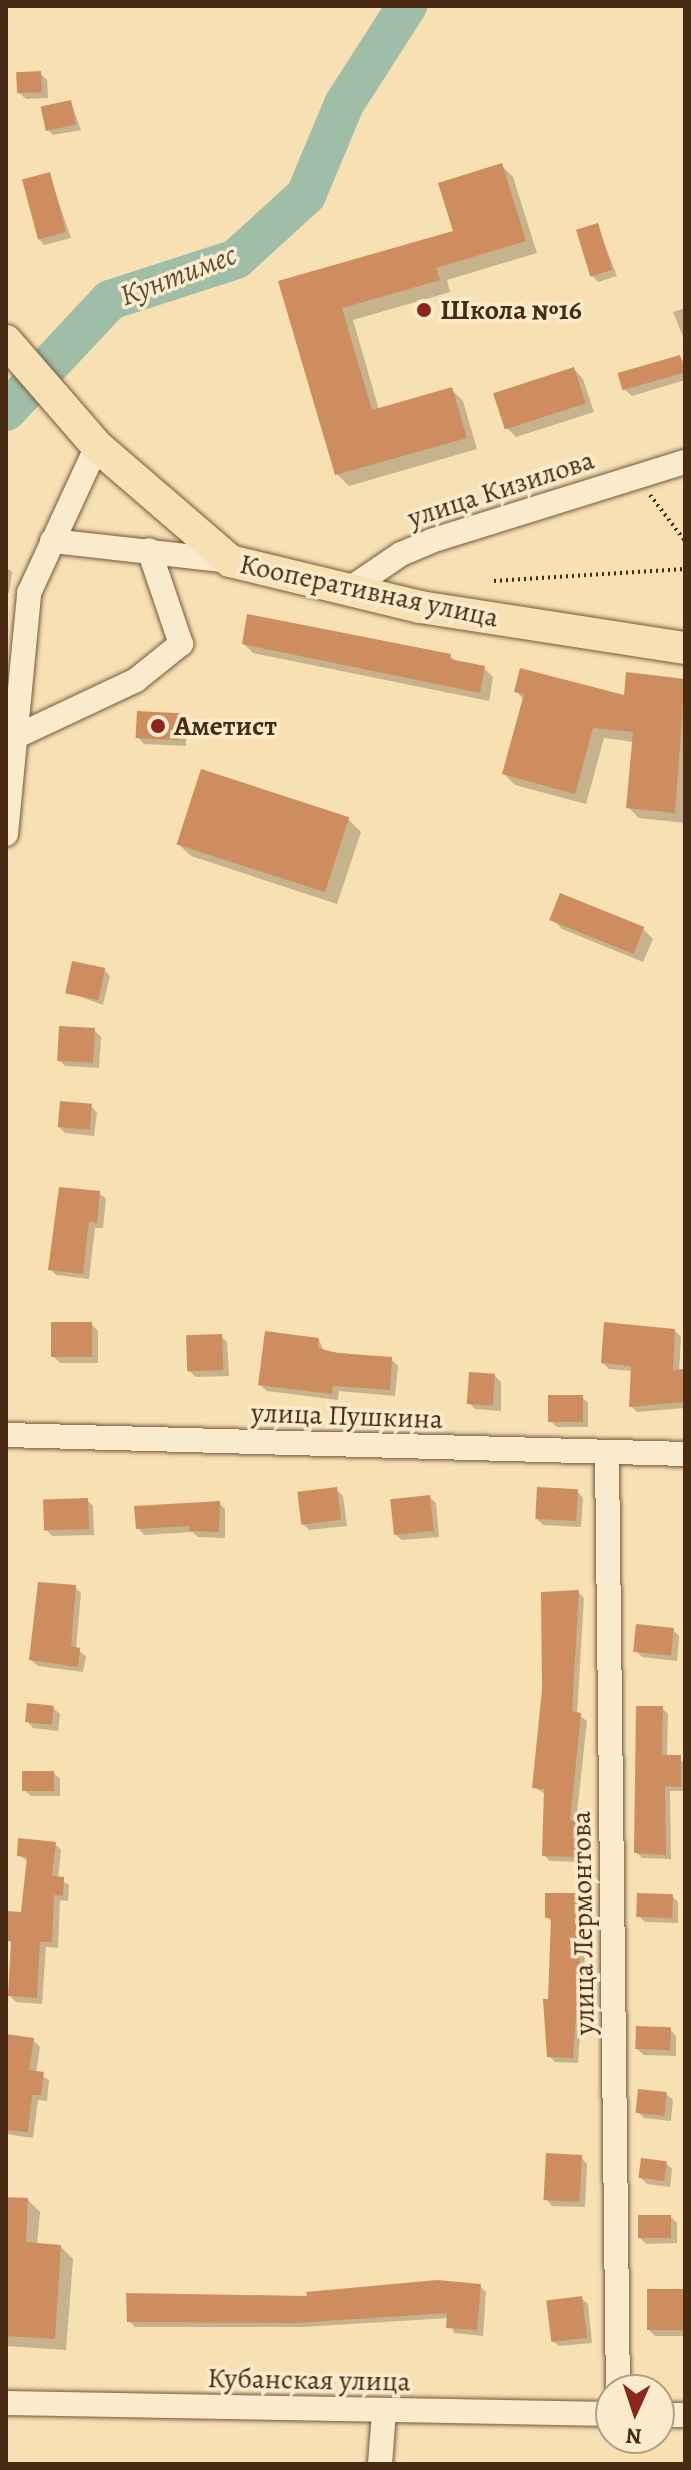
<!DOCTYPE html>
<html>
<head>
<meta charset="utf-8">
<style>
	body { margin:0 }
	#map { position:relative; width:691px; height:2470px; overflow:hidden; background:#f7e0b2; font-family:Alegreya,serif }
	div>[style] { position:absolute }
	.shadow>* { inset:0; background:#0003 }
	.river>* { height:40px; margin:-20px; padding:0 20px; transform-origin:20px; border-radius:20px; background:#9ebea7 }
	.building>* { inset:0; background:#ce8d5f; transform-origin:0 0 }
	.path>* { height:4px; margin-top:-2px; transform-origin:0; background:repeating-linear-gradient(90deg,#492a12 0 2px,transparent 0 6px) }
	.roads { filter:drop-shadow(0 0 2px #74583a) drop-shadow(0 0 2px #74583a) }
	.minor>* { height:24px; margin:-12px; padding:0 12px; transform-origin:12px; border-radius:12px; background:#faebcd }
	.major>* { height:32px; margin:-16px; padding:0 16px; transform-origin:16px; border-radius:16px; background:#f7e0b2 }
	.dots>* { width:22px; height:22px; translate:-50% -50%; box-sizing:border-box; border:4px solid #faebcd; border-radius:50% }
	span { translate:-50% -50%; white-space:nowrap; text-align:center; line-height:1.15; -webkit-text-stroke:7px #faebcd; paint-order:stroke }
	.poi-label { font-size:28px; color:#492a12; font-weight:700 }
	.left { translate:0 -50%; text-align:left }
	.street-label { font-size:28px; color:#492a12 }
	.water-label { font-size:30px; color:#5e4f37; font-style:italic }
	.frame { position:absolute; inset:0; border:8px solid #492a12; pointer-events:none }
	.north { position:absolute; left:595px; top:2374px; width:80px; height:80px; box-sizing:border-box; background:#faebcd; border:2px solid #b39e82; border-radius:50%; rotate:183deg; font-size:22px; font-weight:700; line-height:32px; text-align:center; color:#492a12 }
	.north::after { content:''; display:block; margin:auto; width:28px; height:36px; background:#8f2418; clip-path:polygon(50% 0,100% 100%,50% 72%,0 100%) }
</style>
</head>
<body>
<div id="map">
	<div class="shadow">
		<div style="clip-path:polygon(40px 73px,47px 80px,48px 98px,26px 99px,19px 93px)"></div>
		<div style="clip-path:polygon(71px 102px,81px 130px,53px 135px,46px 128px)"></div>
		<div style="clip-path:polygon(501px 165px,513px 177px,537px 253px,447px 280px,450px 292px,353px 320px,379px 410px,451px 389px,463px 401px,477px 449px,349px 486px,337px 474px,281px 282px,455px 232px)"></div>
		<div style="clip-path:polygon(49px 174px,71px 238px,44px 245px,38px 238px)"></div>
		<div style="clip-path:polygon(597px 225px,617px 276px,598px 282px,591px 275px)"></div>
		<div style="clip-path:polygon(685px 308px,685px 342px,673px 312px)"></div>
		<div style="clip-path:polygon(680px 357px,685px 363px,685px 380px,632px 396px,625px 390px)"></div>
		<div style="clip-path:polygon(574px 369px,583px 379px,594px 412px,516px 437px,506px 427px)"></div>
		<div style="clip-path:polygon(6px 567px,12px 572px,9px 593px,6px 593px)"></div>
		<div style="clip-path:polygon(244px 644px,450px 656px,457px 662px,484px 668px,493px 677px,489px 701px,253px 653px)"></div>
		<div style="clip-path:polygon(628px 674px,685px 681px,685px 823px,639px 818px,628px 807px,634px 742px,604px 738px,586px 804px,515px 785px,504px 774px,524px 700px,516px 691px,625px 698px)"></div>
		<div style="clip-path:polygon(179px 715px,186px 721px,186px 746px,144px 744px,138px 737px)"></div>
		<div style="clip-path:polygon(202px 772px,348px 819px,361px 832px,337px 904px,191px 856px,178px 844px)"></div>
		<div style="clip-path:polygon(552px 919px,643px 929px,653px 939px,643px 962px,562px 929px)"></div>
		<div style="clip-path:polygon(104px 970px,110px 976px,103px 1005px,67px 992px)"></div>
		<div style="clip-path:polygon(94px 1030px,101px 1037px,99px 1068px,65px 1066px,59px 1060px)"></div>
		<div style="clip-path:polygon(91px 1106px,97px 1113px,94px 1136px,65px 1133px,59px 1127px)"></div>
		<div style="clip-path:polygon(99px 1193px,106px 1199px,103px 1228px,95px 1228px,89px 1279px,56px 1275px,50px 1269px)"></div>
		<div style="clip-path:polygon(91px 1324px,98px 1331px,98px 1363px,60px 1363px,53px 1356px)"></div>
		<div style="clip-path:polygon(675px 1331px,681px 1337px,679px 1372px,685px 1371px,685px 1408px,637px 1412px,631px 1406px,632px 1371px,609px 1369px,603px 1363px)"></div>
		<div style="clip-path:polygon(221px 1336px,227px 1342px,229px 1376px,196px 1377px,189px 1371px)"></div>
		<div style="clip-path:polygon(319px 1340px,324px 1351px,391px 1359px,398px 1366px,395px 1396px,339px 1391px,338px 1400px,267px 1391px,260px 1385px)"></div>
		<div style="clip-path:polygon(495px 1376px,501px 1382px,501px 1411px,475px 1409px,469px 1403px)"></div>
		<div style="clip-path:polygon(582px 1397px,588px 1403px,588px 1427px,557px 1427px,550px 1421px)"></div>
		<div style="clip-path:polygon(337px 1490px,343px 1496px,347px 1526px,309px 1530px,303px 1524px)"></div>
		<div style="clip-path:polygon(577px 1491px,583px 1498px,581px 1527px,543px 1525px,537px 1519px)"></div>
		<div style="clip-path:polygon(430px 1497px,436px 1503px,439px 1537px,402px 1540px,395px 1534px)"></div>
		<div style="clip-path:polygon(87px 1500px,93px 1506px,94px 1535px,52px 1536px,46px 1529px)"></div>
		<div style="clip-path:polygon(219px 1503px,225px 1509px,225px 1538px,198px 1537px,192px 1532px,144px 1535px,138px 1528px)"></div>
		<div style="clip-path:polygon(75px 1587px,81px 1593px,76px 1649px,86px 1656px,83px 1672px,38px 1666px,31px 1660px)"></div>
		<div style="clip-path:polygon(578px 1592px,584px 1598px,577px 1714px,587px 1721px,576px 1823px,586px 1829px,585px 1862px,550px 1861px,544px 1855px,545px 1794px,534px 1787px)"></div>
		<div style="clip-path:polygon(673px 1630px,679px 1636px,677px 1661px,642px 1657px,636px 1651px)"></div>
		<div style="clip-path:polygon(53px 1708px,60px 1714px,58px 1731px,33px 1728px,27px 1721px)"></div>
		<div style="clip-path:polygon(662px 1708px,668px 1714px,667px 1757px,685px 1762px,685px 1791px,670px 1791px,671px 1859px,642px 1858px,636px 1852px)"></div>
		<div style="clip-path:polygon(54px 1773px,60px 1779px,60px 1796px,31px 1796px,24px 1790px)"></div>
		<div style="clip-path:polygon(55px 1844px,61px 1850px,58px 1879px,69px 1885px,68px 1901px,60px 1900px,58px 1948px,46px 1947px,42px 2004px,16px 2002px,10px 1996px,13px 1945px,8px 1940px,23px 1914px,28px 1862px,19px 1855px)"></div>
		<div style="clip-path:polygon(575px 1895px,581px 1901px,585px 1968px,578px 2063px,555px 2062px,549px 2056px,553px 1923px,547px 1917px)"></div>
		<div style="clip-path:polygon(672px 1896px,678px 1902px,678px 1923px,645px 1922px,639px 1916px)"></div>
		<div style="clip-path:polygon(670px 2029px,676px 2036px,676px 2056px,644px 2055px,637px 2049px)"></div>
		<div style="clip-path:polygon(6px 2036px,33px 2040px,40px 2047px,36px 2073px,49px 2080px,47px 2101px,38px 2100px,33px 2138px,6px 2134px)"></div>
		<div style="clip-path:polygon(666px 2094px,673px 2100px,671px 2121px,644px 2118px,638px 2112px)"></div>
		<div style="clip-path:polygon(581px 2157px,587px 2164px,585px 2207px,552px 2206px,546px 2199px)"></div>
		<div style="clip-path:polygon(666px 2163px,672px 2169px,670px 2187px,647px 2184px,641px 2178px)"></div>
		<div style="clip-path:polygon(6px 2199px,28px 2200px,40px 2212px,37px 2245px,61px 2247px,73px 2259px,66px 2350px,6px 2346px)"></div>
		<div style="clip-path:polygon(671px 2217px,677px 2223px,677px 2243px,646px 2244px,640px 2238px)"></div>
		<div style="clip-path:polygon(480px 2286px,486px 2292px,483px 2336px,454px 2333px,449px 2318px,303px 2327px,135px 2327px,129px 2321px,309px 2298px)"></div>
		<div style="clip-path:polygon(685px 2291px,685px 2336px,655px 2336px,649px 2330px)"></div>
		<div style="clip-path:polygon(581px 2298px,588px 2304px,592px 2343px,559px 2346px,552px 2340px)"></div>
	</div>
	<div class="river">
		<div style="left:6px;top:411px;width:152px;rotate:-46.9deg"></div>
		<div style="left:110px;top:300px;width:133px;rotate:-18deg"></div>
		<div style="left:236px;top:259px;width:95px;rotate:-42.4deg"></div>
		<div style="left:306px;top:195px;width:99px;rotate:-67.3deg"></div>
		<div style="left:344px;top:104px;width:117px;rotate:-57.3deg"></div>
	</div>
	<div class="building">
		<div style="left:41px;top:71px;width:21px;height:25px;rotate:87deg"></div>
		<div style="left:71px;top:100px;width:25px;height:31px;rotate:78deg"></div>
		<div style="clip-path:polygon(502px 163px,526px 241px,436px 268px,440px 280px,342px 308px,372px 410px,452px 387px,467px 438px,335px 475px,278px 281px,453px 231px,438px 183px)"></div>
		<div style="left:50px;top:172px;width:62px;height:29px;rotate:75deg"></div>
		<div style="left:598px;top:223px;width:49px;height:23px;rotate:73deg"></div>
		<div style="left:680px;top:355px;width:18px;height:65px;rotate:74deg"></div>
		<div style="left:574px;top:367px;width:38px;height:85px;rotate:72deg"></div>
		<div style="clip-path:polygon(247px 614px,451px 654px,450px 659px,485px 666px,480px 693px,242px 644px)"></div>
		<div style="clip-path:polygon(520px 668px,624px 695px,626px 672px,685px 679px,675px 813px,626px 808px,633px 732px,593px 728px,575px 794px,502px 774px,524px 694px,514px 692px)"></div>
		<div style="left:137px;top:711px;width:43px;height:27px;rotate:3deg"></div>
		<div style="left:201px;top:769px;width:156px;height:79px;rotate:18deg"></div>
		<div style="left:560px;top:893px;width:91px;height:29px;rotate:22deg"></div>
		<div style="left:72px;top:961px;width:34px;height:33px;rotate:12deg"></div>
		<div style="left:59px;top:1026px;width:36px;height:35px;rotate:3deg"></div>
		<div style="left:60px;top:1101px;width:32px;height:26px;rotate:5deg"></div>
		<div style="clip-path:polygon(59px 1187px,100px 1191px,97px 1223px,89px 1222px,83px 1274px,48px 1270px)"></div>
		<div style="left:51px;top:1322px;width:41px;height:35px"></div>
		<div style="clip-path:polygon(604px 1322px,675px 1329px,673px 1370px,685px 1369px,685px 1402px,629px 1407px,631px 1366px,601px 1363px)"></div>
		<div style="clip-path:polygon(265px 1331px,319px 1338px,318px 1348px,337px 1353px,392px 1357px,390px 1390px,333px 1386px,332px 1394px,258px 1385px)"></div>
		<div style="left:222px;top:1334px;width:36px;height:36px;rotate:88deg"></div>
		<div style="left:469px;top:1372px;width:26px;height:32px;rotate:4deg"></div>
		<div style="left:548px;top:1395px;width:35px;height:27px"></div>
		<div style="left:337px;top:1487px;width:33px;height:40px;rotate:83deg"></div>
		<div style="left:537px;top:1487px;width:41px;height:32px;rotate:3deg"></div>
		<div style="left:430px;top:1495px;width:36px;height:40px;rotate:84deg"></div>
		<div style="left:88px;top:1498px;width:31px;height:45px;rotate:88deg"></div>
		<div style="clip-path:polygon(220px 1501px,219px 1532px,189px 1531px,189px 1526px,136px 1529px,134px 1506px)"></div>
		<div style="clip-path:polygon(38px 1582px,76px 1585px,71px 1646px,80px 1648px,78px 1667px,29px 1660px)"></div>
		<div style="clip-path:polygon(579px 1590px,572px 1711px,581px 1713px,570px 1821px,580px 1821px,579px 1857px,542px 1856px,544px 1789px,532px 1788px,542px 1690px,541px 1592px)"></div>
		<div style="left:636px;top:1624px;width:38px;height:28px;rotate:6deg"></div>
		<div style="left:27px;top:1703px;width:27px;height:19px;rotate:6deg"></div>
		<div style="clip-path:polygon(636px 1706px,663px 1706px,662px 1755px,681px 1755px,681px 1787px,665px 1786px,666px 1855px,634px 1853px)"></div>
		<div style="left:22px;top:1771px;width:32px;height:20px"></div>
		<div style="clip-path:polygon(18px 1838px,56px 1842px,52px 1876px,64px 1877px,63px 1896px,54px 1895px,52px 1942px,40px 1942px,37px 1998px,8px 1996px,11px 1941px,6px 1941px,7px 1911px,21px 1912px,27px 1857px,17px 1856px)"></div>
		<div style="clip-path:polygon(545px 1893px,576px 1893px,580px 1961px,573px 2058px,547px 2057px,543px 1999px,548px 1999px,551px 1918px,545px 1918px)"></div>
		<div style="left:637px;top:1893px;width:36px;height:24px;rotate:2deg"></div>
		<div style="left:636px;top:2026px;width:35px;height:23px;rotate:2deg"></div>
		<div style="clip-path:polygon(6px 2034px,34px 2038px,29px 2070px,44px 2072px,41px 2095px,32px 2095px,28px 2132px,6px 2130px)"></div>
		<div style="left:638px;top:2089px;width:29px;height:24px;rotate:6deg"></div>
		<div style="left:546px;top:2153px;width:36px;height:47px;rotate:3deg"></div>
		<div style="left:641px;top:2158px;width:26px;height:20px;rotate:7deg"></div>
		<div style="clip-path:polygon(6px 2197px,28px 2198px,26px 2242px,61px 2245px,55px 2339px,6px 2336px)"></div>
		<div style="left:638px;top:2215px;width:33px;height:23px"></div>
		<div style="clip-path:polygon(437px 2280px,481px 2284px,477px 2330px,446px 2328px,447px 2313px,295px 2323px,127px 2322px,126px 2293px,307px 2296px,306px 2292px)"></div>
		<div style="left:647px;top:2289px;width:38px;height:41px"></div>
		<div style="left:582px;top:2296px;width:42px;height:36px;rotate:83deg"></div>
	</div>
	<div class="path">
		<div style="left:650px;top:495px;width:58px;rotate:52.7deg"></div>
		<div style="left:494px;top:581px;width:191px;rotate:-3.6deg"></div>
	</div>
	<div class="roads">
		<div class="minor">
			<div style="left:52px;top:541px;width:179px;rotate:6.4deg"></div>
			<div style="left:345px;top:592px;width:68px;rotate:-34.2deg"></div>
			<div style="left:401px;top:554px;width:33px;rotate:-23deg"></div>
			<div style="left:431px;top:541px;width:266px;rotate:-17.3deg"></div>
			<div style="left:13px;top:738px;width:136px;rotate:-25.2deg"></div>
			<div style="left:136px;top:680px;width:58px;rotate:-38.7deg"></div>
			<div style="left:181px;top:644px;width:99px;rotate:-108.8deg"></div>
			<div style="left:6px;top:834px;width:242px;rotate:-84.5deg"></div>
			<div style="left:29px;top:593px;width:162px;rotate:-65.2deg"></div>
			<div style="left:6px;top:1435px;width:679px;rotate:1.6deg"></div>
			<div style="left:607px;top:1455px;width:935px;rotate:89.33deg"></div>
			<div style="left:6px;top:2403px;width:605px;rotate:1.04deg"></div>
			<div style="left:659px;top:2415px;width:26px"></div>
			<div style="left:380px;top:2464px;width:52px;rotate:-85.6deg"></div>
		</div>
		<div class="major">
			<div style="left:6px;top:341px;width:139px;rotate:49.1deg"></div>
			<div style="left:97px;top:446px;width:176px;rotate:40.8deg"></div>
			<div style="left:230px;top:561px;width:195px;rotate:13.6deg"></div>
			<div style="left:420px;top:607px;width:268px;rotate:8.8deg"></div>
		</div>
	</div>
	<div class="dots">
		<div style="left:424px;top:310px;background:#8f2418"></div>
		<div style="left:158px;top:726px;background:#8f2418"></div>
	</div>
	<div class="poi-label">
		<span class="left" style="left:440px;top:310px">Школа №16</span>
		<span class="left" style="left:174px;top:726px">Аметист</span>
	</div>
	<div class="street-label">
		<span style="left:501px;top:489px;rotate:-18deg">улица Кизилова</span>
		<span style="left:369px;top:591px;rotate:12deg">Кооперативная улица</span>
		<span style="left:347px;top:1416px;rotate:2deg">улица Пушкина</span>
		<span style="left:583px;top:1923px;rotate:-91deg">улица Лермонтова</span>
		<span style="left:309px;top:2380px;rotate:1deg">Кубанская улица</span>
	</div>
	<div class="water-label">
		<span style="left:178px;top:275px;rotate:-21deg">Кунтимес</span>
	</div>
	<div class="frame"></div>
	<div class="north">N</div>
</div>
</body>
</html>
